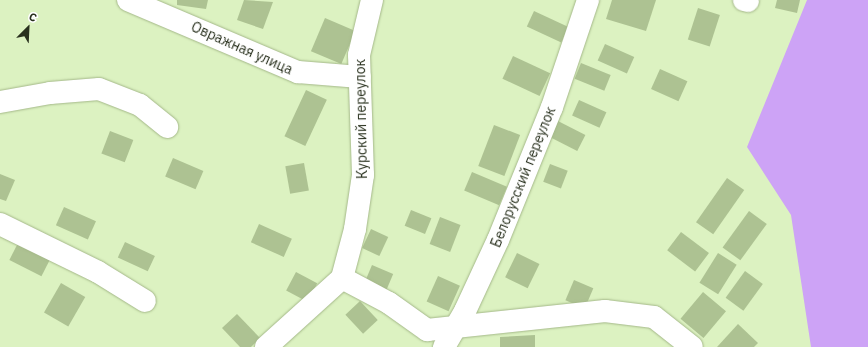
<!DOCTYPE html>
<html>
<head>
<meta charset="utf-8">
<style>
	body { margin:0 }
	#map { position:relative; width:868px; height:347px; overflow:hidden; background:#dcf2c1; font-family:"IBM Plex Sans",sans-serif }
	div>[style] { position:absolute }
	.forest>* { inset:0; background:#cda3f6 }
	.building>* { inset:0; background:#adc292; transform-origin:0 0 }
	.roads { filter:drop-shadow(0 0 1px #a4b889) drop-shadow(0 0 1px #a4b889) }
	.minor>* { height:22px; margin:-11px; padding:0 11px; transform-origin:11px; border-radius:11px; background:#fff }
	span { translate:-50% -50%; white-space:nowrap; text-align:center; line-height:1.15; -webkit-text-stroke:3.5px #fff; paint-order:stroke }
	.street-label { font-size:14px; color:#28301d }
	.north { position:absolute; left:8px; top:8px; width:40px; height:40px; -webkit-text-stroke:3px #fff; paint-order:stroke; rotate:24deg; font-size:11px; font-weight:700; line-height:16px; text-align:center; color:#28301d }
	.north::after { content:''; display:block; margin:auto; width:14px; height:18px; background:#28301d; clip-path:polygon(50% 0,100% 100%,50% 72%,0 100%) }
</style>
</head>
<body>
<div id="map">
	<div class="forest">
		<div style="clip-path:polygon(807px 0,868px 0,868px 347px,811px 347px,791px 215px,747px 147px)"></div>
	</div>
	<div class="building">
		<div style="clip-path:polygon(177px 0,208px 0,206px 9px,177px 5px)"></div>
		<div style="clip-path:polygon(244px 0,273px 2px,263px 29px,237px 20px)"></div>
		<div style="clip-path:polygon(612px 0,656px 0,646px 31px,606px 19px)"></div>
		<div style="clip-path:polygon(777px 0,800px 0,797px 13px,775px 8px)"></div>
		<div style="left:698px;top:8px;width:23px;height:33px;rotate:18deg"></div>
		<div style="left:534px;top:11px;width:38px;height:17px;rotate:25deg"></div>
		<div style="left:325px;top:18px;width:33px;height:36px;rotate:23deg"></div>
		<div style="left:605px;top:44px;width:32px;height:18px;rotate:24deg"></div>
		<div style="left:513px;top:56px;width:41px;height:25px;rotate:25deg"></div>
		<div style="left:581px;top:63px;width:32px;height:17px;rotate:22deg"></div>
		<div style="left:660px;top:69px;width:30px;height:22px;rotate:24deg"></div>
		<div style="left:306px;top:90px;width:23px;height:51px;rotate:25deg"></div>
		<div style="left:579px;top:100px;width:30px;height:17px;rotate:24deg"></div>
		<div style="left:556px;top:120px;width:33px;height:18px;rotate:27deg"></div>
		<div style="left:494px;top:125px;width:28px;height:44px;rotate:21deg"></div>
		<div style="left:110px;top:131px;width:25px;height:24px;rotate:21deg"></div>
		<div style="left:173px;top:158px;width:33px;height:20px;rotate:23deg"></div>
		<div style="left:304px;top:163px;width:28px;height:19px;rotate:80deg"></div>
		<div style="left:550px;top:164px;width:19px;height:19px;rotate:21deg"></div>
		<div style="left:472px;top:172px;width:38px;height:20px;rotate:23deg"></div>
		<div style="clip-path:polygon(0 174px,15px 180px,6px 201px,0 199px)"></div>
		<div style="left:727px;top:178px;width:21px;height:54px;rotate:35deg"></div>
		<div style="left:64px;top:207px;width:35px;height:20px;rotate:24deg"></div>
		<div style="left:411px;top:210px;width:22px;height:17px;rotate:22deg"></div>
		<div style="left:749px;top:211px;width:22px;height:45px;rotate:36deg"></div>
		<div style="left:440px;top:217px;width:22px;height:29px;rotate:21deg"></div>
		<div style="left:259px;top:224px;width:36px;height:20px;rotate:24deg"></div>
		<div style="left:371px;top:229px;width:19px;height:21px;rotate:25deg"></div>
		<div style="left:681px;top:232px;width:35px;height:23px;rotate:37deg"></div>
		<div style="left:125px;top:242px;width:33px;height:17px;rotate:25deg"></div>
		<div style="left:18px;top:243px;width:36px;height:19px;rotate:27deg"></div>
		<div style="left:517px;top:253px;width:25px;height:27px;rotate:26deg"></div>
		<div style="left:718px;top:253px;width:22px;height:35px;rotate:32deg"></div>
		<div style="left:372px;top:265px;width:23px;height:20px;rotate:23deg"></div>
		<div style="left:745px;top:271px;width:22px;height:33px;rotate:36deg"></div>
		<div style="left:296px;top:272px;width:24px;height:21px;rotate:28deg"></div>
		<div style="left:438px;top:276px;width:24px;height:28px;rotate:24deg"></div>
		<div style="left:574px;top:280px;width:21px;height:22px;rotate:23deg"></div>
		<div style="left:61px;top:283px;width:28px;height:34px;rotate:30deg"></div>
		<div style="left:703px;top:292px;width:30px;height:35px;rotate:40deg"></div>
		<div style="left:360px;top:301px;width:26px;height:20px;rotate:47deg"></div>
		<div style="clip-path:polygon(237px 314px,260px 338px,251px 347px,240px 347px,222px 328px)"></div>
		<div style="clip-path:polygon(738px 324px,758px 343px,754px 347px,717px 347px)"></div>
		<div style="clip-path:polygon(535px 335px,535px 347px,500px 347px,500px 337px)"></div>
	</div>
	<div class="roads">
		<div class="minor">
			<div style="left:128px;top:0;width:185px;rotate:23deg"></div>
			<div style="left:298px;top:72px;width:62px;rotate:4.6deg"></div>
			<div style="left:744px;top:0;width:4px;rotate:14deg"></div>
			<div style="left:0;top:102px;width:51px;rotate:-10.2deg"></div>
			<div style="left:50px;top:93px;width:49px;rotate:-4.7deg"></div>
			<div style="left:99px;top:89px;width:44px;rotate:21.3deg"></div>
			<div style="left:140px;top:105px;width:35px;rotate:39deg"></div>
			<div style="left:0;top:224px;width:109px;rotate:26.1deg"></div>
			<div style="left:98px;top:272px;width:55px;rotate:31.7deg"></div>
			<div style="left:342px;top:278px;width:53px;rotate:28deg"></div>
			<div style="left:389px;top:303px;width:47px;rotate:35.4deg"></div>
			<div style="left:427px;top:330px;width:179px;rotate:-6.1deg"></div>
			<div style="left:605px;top:311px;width:49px;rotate:7deg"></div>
			<div style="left:654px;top:317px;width:48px;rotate:38.3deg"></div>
			<div style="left:266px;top:347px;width:103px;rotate:-42.2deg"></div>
			<div style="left:342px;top:278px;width:51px;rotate:-75.1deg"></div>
			<div style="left:355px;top:229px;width:55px;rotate:-81.6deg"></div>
			<div style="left:363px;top:175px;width:120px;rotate:-91.9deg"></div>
			<div style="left:359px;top:55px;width:57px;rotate:-76.7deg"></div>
			<div style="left:444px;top:347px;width:42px;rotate:-59.7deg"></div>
			<div style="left:465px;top:311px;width:78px;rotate:-65.1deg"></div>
			<div style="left:498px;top:240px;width:144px;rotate:-67.9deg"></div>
			<div style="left:552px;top:107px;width:113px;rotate:-71.4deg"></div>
		</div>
	</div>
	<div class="street-label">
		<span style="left:242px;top:48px;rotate:24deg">Овражная улица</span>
		<span style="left:361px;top:119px;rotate:-91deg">Курский переулок</span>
		<span style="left:523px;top:177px;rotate:-68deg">Белорусский переулок</span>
	</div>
	<div class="north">С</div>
</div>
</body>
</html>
